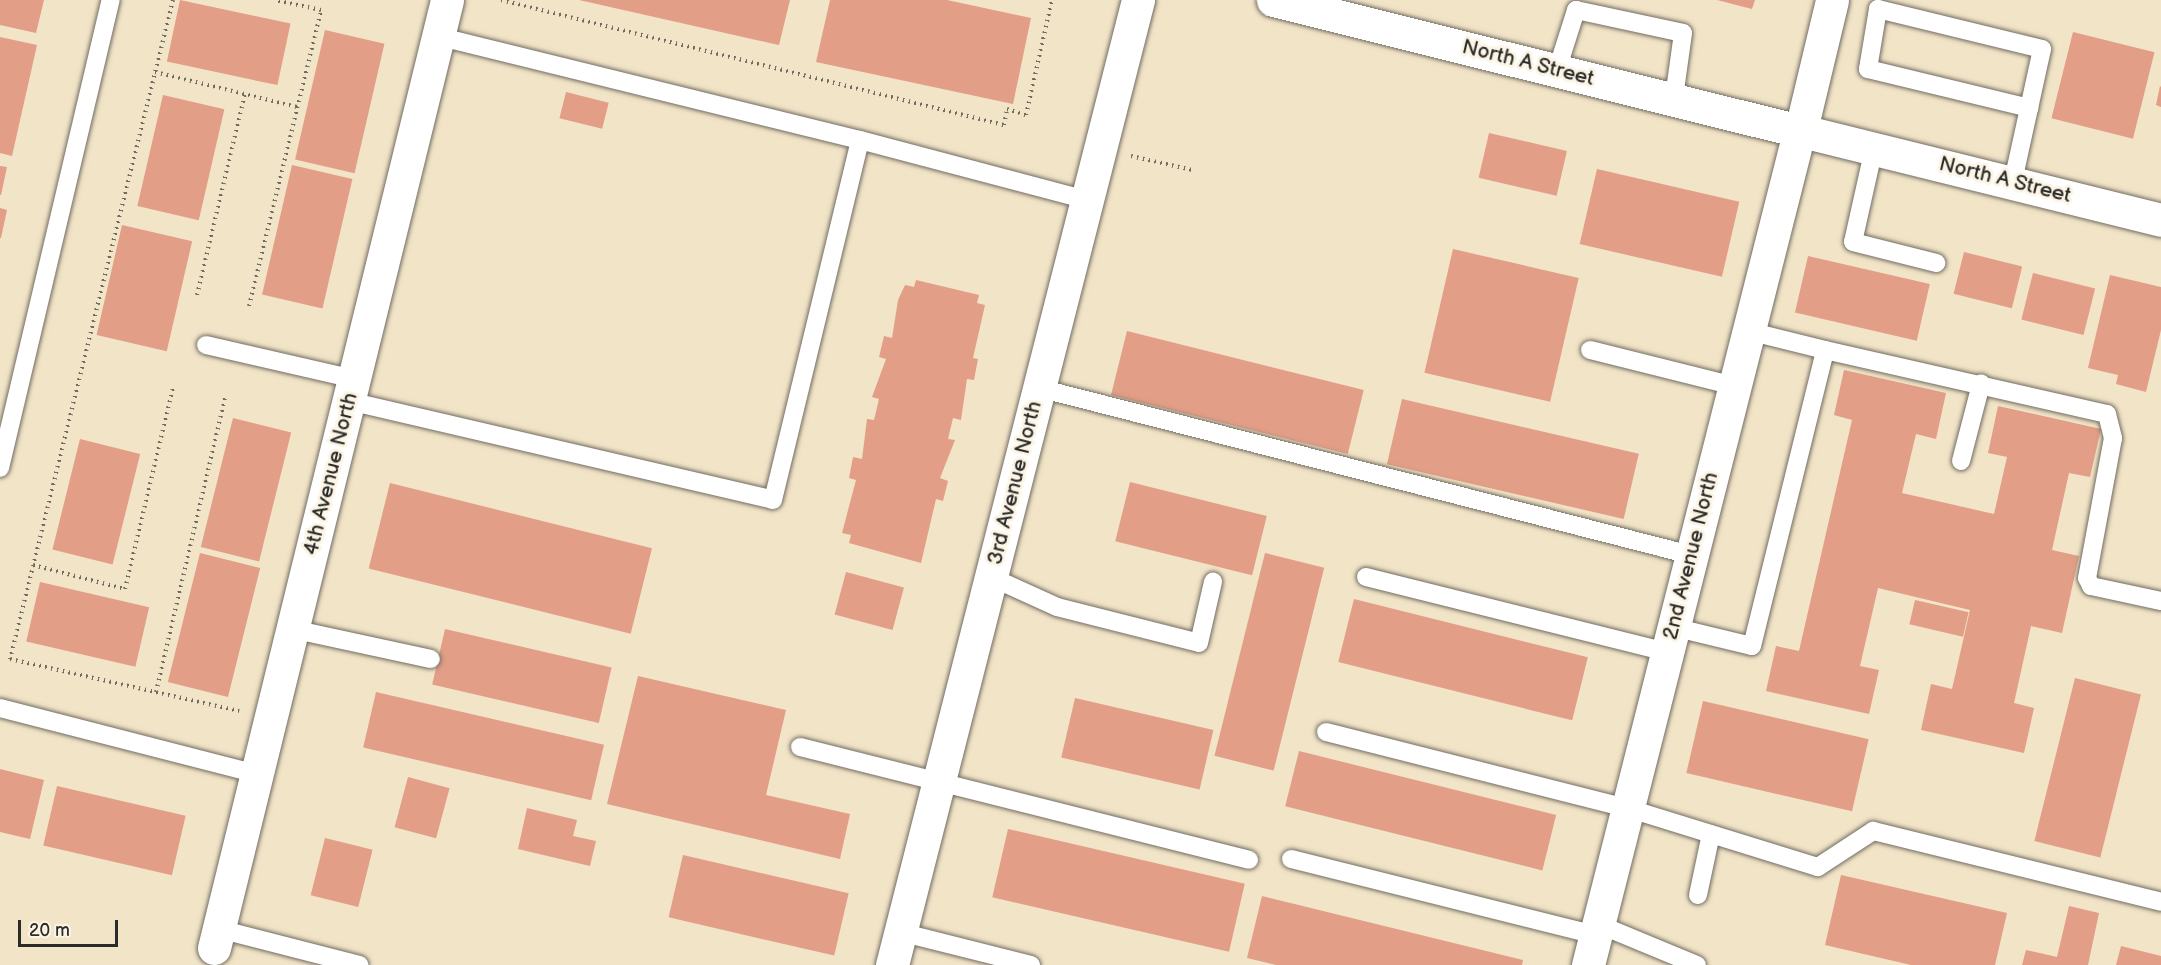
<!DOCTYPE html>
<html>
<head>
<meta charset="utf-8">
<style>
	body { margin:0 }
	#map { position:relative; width:2161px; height:965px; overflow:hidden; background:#f2e4c7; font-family:"Balsamiq Sans",sans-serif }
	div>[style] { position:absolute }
	.building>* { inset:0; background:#e29e86; transform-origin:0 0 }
	.path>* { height:4px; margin-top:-2px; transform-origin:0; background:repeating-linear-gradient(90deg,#716c62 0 1.5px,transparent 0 6px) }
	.roads { filter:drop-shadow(0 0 2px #716c62) drop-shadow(0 0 2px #716c62) }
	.service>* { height:18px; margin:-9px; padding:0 9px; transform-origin:9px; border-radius:9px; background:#fff }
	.minor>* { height:33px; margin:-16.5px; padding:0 16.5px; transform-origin:16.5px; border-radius:16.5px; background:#fff }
	.tertiary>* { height:33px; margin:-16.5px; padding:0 16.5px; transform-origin:16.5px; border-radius:16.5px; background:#fff }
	span { translate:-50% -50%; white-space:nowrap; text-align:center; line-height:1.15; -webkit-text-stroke:6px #fcf5e5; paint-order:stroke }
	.street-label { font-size:21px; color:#2b2b2b }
	.scale { position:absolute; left:18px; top:920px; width:100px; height:27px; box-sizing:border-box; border:3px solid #2b2b2b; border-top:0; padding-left:8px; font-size:18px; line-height:21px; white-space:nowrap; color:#2b2b2b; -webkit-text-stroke:4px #fcf5e5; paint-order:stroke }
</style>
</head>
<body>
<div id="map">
	<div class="building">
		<div style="clip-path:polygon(0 0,44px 0,36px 33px,0 25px)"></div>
		<div style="left:180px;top:0;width:113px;height:63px;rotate:12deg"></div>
		<div style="clip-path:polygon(579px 0,790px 0,779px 45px)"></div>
		<div style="clip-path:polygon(830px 0,947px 0,1031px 18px,1013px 104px,816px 62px)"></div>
		<div style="clip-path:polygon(1717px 0,1755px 0,1752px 9px)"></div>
		<div style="left:325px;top:30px;width:61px;height:133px;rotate:13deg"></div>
		<div style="left:2073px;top:32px;width:84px;height:89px;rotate:14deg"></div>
		<div style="clip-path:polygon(0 37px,37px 45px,12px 156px,0 153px)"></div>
		<div style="clip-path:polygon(2160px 86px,2161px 87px,2161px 107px,2156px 105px)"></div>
		<div style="left:566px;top:92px;width:44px;height:27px;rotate:14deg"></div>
		<div style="left:163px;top:95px;width:63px;height:114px;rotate:13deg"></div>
		<div style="left:1489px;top:133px;width:80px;height:46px;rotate:13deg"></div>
		<div style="left:292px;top:165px;width:62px;height:133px;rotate:13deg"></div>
		<div style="clip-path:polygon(0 166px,7px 167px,1px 195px,0 195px)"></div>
		<div style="left:1597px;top:169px;width:146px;height:77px;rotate:13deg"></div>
		<div style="clip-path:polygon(0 208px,7px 210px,1px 238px,0 238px)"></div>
		<div style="left:122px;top:225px;width:72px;height:113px;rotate:13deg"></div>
		<div style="left:1453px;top:249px;width:129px;height:127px;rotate:13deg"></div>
		<div style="left:1964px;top:252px;width:60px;height:43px;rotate:14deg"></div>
		<div style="left:1808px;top:256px;width:125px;height:58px;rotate:13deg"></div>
		<div style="left:2033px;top:273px;width:64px;height:48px;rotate:14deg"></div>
		<div style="clip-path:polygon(2110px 275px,2161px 287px,2161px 330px,2146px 392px,2116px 384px,2118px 375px,2088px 368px)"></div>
		<div style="clip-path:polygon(916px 280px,979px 295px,977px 303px,985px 305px,973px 358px,978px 359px,974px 380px,967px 379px,961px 420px,953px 418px,948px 439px,955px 440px,940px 478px,948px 481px,943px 501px,936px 499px,921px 563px,849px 543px,851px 535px,842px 533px,856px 480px,849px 478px,853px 457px,862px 459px,867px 419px,874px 420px,879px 399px,872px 397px,886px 359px,879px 357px,884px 336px,892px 338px,898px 300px,905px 285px,914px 287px)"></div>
		<div style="left:1127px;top:331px;width:244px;height:66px;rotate:14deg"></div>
		<div style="clip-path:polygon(1844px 370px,1946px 393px,1936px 439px,1916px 434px,1902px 493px,1994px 514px,2007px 457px,1988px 453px,1998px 406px,2101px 429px,2090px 477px,2069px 473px,2052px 550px,2079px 556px,2062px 633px,2031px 626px,2014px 703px,2034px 708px,2024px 753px,1921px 730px,1931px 684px,1952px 689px,1970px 610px,1878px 588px,1860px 666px,1879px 670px,1869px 714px,1766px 691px,1776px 646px,1799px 651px,1852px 420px,1834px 415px)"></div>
		<div style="left:1402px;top:399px;width:243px;height:67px;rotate:13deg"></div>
		<div style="left:233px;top:418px;width:60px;height:133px;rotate:14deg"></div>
		<div style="left:80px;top:439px;width:62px;height:114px;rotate:14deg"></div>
		<div style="left:1130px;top:482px;width:141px;height:61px;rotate:14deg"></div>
		<div style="left:390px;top:483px;width:270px;height:88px;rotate:14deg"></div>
		<div style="left:200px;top:553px;width:62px;height:133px;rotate:14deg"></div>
		<div style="left:1265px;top:553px;width:61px;height:209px;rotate:14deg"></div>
		<div style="left:846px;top:572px;width:60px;height:44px;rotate:15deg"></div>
		<div style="left:40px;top:582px;width:112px;height:61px;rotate:13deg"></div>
		<div style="left:1354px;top:599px;width:241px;height:65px;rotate:14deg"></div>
		<div style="left:1915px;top:600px;width:55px;height:25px;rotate:13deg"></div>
		<div style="left:445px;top:629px;width:171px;height:57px;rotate:13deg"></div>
		<div style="clip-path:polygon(638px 676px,786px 710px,766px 795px,850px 814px,840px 859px,607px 804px)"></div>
		<div style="left:2075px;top:678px;width:68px;height:168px;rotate:14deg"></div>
		<div style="left:376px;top:692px;width:234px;height:57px;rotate:13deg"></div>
		<div style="left:1075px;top:698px;width:142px;height:61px;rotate:13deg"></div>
		<div style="left:1703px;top:701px;width:170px;height:74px;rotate:13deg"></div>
		<div style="left:1299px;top:751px;width:265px;height:57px;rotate:14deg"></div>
		<div style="clip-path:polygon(0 769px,44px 780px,30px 839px,0 832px)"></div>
		<div style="left:408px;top:777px;width:43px;height:52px;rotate:15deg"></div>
		<div style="left:57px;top:786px;width:132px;height:61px;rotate:13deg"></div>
		<div style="clip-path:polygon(527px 808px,577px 820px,573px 836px,596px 841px,590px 866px,518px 849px)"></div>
		<div style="left:1008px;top:829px;width:243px;height:70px;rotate:13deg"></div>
		<div style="left:325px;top:838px;width:49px;height:59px;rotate:14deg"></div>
		<div style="left:683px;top:855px;width:170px;height:64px;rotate:13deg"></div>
		<div style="clip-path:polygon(1841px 875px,2007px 913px,1995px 965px,1911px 965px,1825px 945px)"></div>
		<div style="clip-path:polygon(1262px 896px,1523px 960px,1522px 965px,1276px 965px,1247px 958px)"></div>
		<div style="clip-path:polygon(2069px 906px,2099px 913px,2088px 965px,2022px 965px,2026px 950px,2057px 957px)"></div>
		<div style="clip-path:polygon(2121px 946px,2161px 956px,2161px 965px,2116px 965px)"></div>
	</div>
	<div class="path">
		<div style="left:173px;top:0;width:679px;rotate:103.89deg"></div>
		<div style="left:10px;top:659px;width:235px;rotate:12.8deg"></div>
		<div style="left:501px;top:0;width:518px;rotate:13.96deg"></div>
		<div style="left:1004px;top:125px;width:16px;rotate:-79deg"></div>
		<div style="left:1007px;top:109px;width:20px;rotate:18deg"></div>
		<div style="left:1026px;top:115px;width:118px;rotate:-77.3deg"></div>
		<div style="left:155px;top:72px;width:146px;rotate:13.8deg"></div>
		<div style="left:1131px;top:156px;width:63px;rotate:12.9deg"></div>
		<div style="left:197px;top:295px;width:207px;rotate:-76.6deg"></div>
		<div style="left:249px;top:306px;width:305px;rotate:-76.3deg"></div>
		<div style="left:321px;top:10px;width:47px;rotate:-167.7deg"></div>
		<div style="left:33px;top:565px;width:95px;rotate:14.6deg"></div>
		<div style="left:125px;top:589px;width:207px;rotate:-76.6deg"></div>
		<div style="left:156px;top:692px;width:302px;rotate:-76.8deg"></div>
	</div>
	<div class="roads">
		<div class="service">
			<div style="left:1557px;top:70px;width:63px;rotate:-72.4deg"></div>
			<div style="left:1576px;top:10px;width:109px;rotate:12.1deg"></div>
			<div style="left:1683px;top:33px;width:66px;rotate:97.9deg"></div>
			<div style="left:860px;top:140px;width:235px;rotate:14.8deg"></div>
			<div style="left:1874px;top:148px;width:96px;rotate:102.6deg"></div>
			<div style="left:1853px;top:242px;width:86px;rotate:14.2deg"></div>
			<div style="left:2013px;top:181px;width:135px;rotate:-77.6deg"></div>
			<div style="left:2042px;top:49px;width:169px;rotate:-166.3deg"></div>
			<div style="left:1878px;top:9px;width:61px;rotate:99.5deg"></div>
			<div style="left:1868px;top:69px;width:166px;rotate:13.6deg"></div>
			<div style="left:206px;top:345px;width:152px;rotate:12.9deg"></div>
			<div style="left:1590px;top:350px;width:148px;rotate:14deg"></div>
			<div style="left:1825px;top:350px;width:289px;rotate:12.8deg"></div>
			<div style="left:2107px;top:414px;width:25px;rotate:76deg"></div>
			<div style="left:2113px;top:438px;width:142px;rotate:100.5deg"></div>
			<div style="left:2087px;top:578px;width:9px;rotate:63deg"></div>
			<div style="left:2091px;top:586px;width:72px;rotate:12.1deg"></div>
			<div style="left:1039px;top:388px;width:673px;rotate:14.37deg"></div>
			<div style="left:349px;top:401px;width:435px;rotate:13.1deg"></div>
			<div style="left:773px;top:500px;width:370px;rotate:-76.4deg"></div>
			<div style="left:860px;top:140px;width:435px;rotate:-166.2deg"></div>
			<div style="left:1961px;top:461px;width:80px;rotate:-75.4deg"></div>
			<div style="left:0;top:468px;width:481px;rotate:-76.7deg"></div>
			<div style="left:991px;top:577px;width:72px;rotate:24.4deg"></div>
			<div style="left:1057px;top:607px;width:146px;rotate:14.2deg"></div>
			<div style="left:1199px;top:643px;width:63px;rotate:-77.1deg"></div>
			<div style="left:1366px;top:577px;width:310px;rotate:14deg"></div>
			<div style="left:1673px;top:627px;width:81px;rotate:13.5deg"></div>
			<div style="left:1752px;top:646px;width:305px;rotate:-76.1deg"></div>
			<div style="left:1825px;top:350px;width:79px;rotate:-166.1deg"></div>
			<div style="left:292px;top:629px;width:142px;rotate:12.2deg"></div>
			<div style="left:0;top:708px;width:265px;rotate:14.4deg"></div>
			<div style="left:1326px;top:732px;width:310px;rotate:14.2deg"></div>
			<div style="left:1627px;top:808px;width:200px;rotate:17.2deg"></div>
			<div style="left:1818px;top:867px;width:66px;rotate:-33.2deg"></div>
			<div style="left:1873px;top:831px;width:297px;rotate:13.8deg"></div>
			<div style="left:800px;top:747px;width:463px;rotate:14.1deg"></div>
			<div style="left:1291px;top:859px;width:313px;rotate:14deg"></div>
			<div style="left:1698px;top:895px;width:62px;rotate:-78deg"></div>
			<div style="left:1598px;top:924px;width:107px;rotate:22.5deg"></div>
			<div style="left:219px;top:929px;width:145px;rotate:14.4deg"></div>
			<div style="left:900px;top:932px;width:135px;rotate:14.1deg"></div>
		</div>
		<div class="minor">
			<div style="left:1804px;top:117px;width:120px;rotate:-76.5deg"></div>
			<div style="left:214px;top:948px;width:976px;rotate:-76.19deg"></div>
			<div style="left:892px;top:965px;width:996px;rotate:-75.7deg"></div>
			<div style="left:1588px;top:965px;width:843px;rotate:-75.78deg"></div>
		</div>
		<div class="tertiary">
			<div style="left:1273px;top:0;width:526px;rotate:13.98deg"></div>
			<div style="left:1814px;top:134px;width:357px;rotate:13.9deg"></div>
		</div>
	</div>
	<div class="street-label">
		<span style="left:1528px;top:63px;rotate:14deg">North A Street</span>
		<span style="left:2005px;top:180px;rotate:14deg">North A Street</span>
		<span style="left:331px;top:474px;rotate:-76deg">4th Avenue North</span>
		<span style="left:1015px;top:483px;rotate:-76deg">3rd Avenue North</span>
		<span style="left:1691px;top:556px;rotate:-76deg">2nd Avenue North</span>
	</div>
	<div class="scale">20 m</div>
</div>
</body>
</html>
